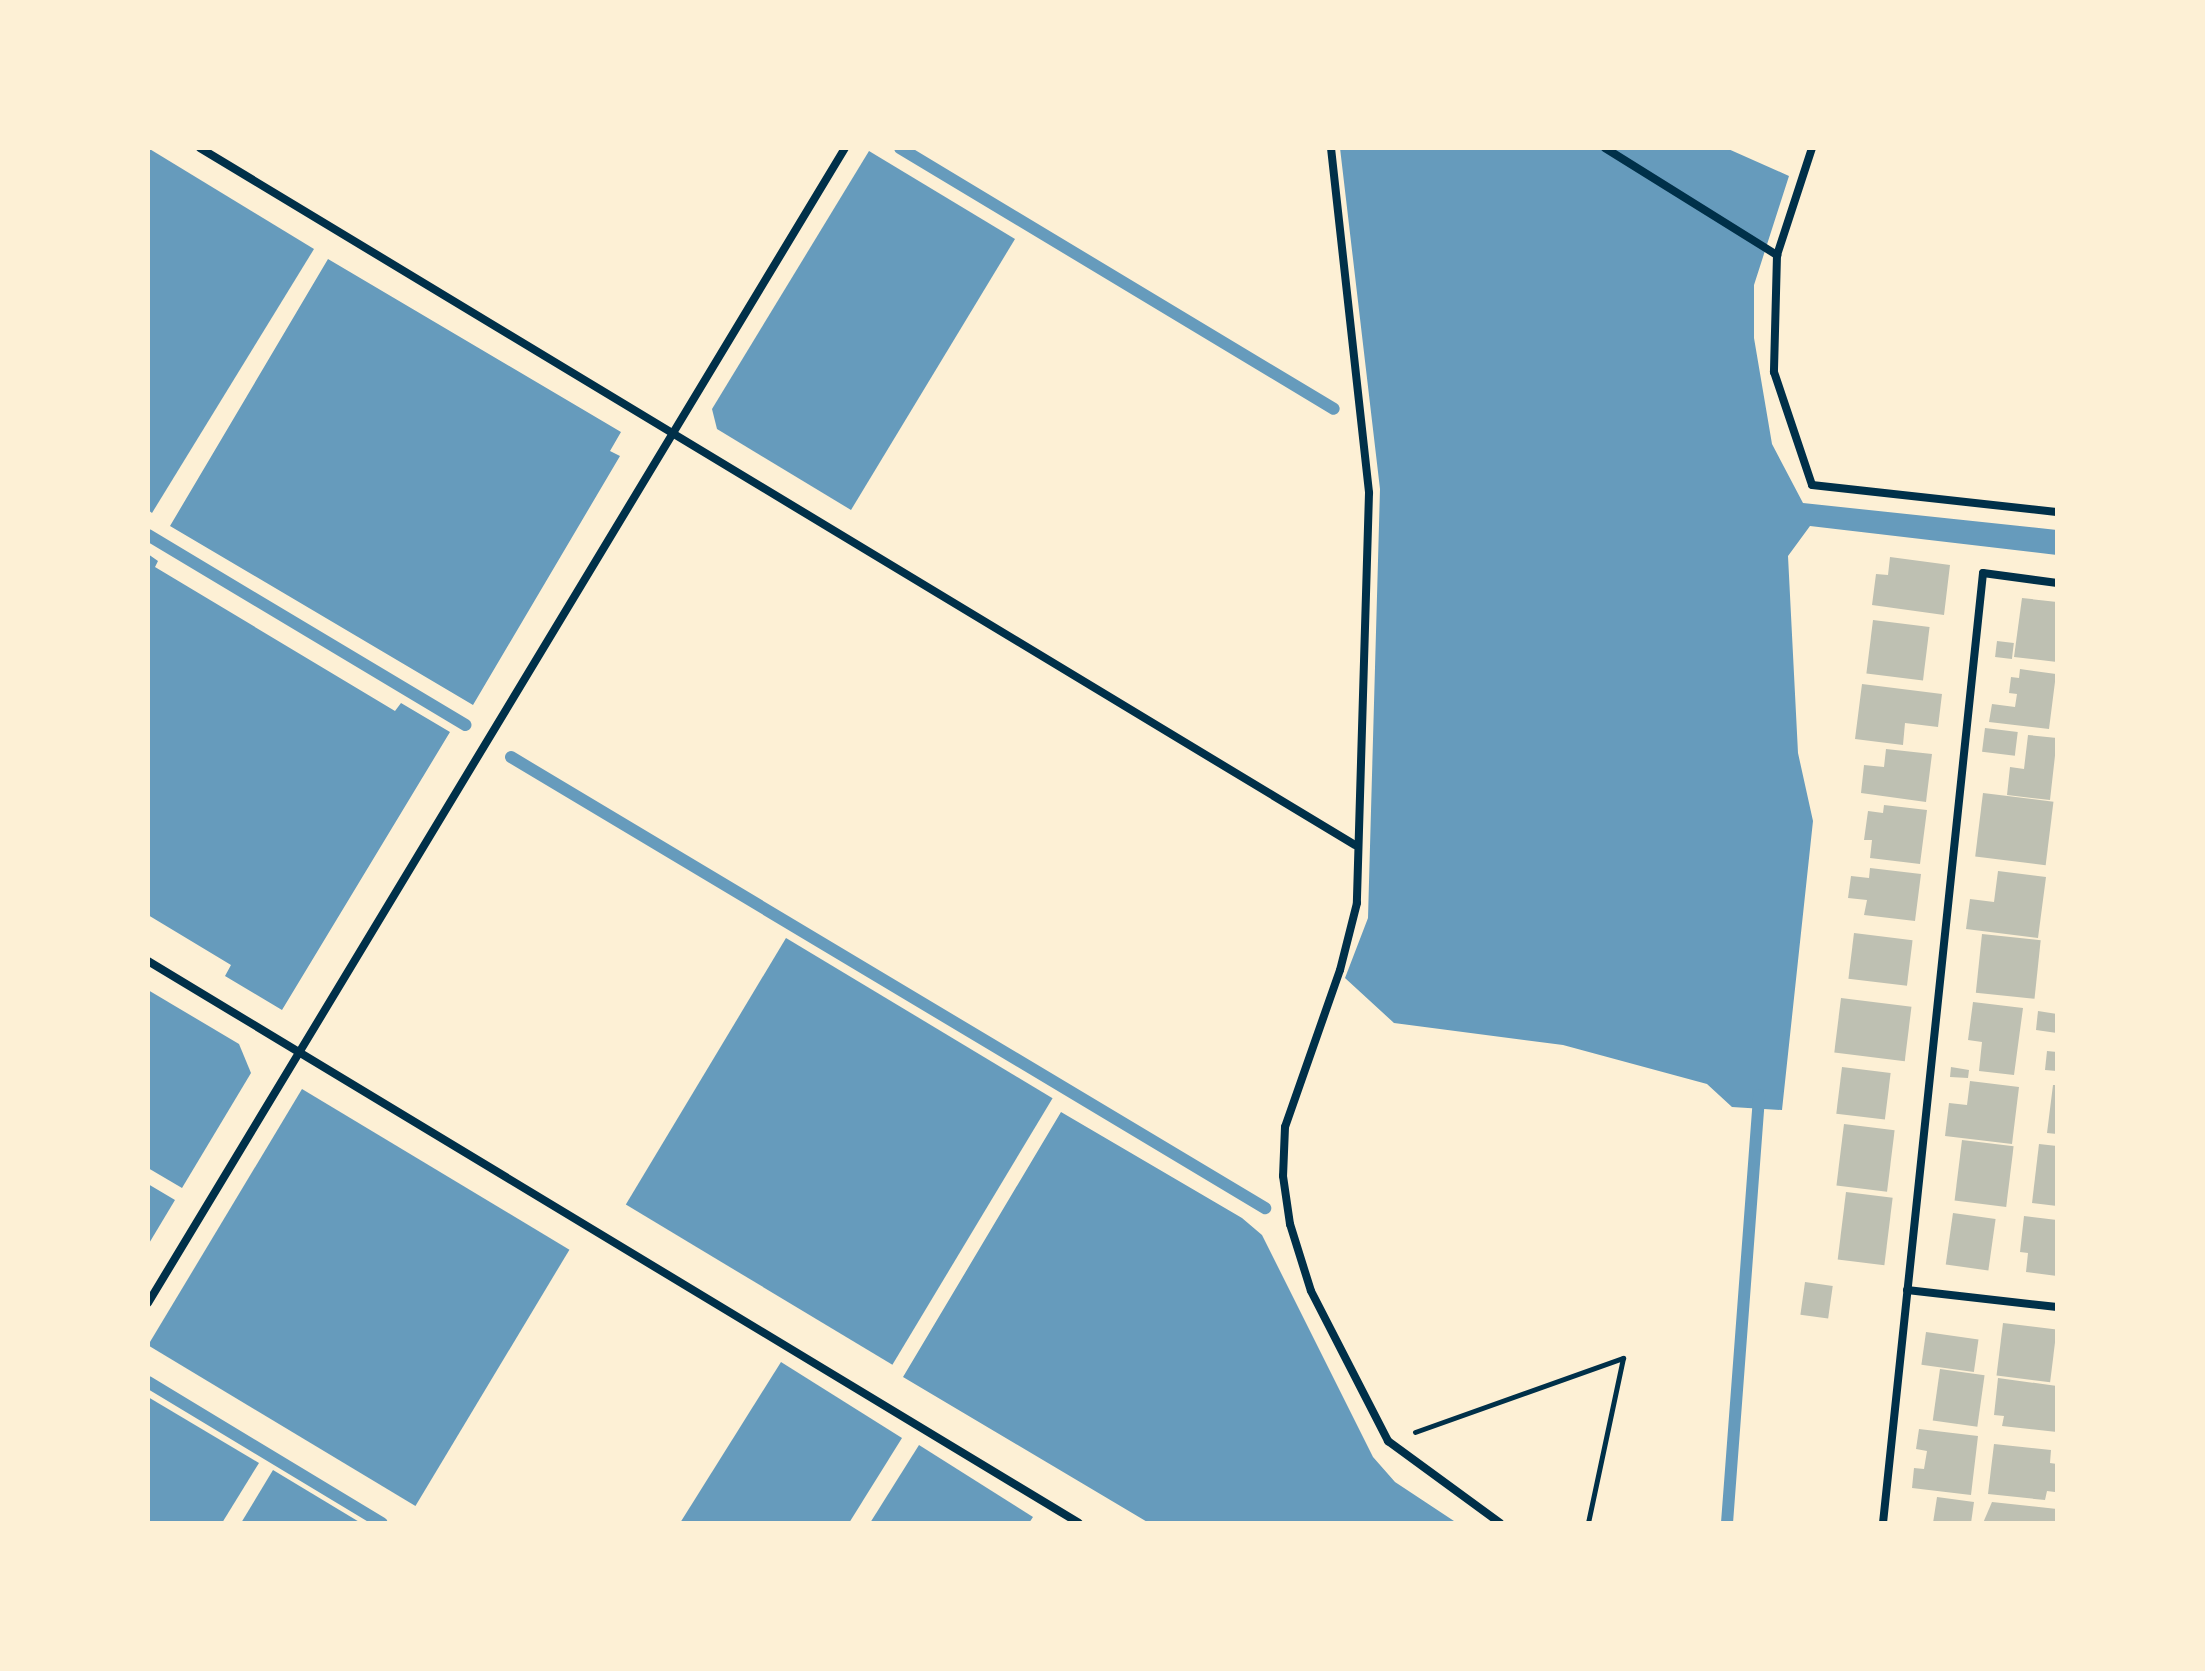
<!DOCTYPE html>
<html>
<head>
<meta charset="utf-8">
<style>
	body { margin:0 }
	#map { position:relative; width:2205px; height:1671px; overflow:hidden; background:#fdf0d5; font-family:"Open Sans",sans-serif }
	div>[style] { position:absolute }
	.water>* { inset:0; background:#669bbc; transform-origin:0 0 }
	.stream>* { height:12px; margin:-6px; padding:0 6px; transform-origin:6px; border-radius:6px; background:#669bbc }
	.building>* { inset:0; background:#bec0b2; transform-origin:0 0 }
	.path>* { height:5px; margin:-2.5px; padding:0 2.5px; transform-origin:2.5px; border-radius:2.5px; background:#003049 }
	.minor>* { height:8px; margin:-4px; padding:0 4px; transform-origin:4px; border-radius:4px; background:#003049 }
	span { translate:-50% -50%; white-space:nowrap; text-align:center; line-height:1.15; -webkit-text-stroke:8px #fdf0d5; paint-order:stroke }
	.frame { position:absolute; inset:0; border:150px solid #fdf0d5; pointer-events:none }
</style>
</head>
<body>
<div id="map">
	<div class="water">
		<div style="clip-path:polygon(148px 148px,314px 249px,152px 513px,148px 510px)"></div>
		<div style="clip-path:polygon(1340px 148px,1726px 148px,1789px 176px,1754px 285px,1754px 338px,1772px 444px,1803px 503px,2057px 530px,2057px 555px,1810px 526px,1788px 556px,1798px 753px,1813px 821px,1782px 1110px,1732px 1107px,1707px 1084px,1563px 1045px,1394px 1023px,1345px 978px,1368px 918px,1380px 489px)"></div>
		<div style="clip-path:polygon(869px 151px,1015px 239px,851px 510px,717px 429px,712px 409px)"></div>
		<div style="clip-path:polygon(328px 259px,621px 432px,610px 451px,620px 456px,473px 705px,170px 526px)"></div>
		<div style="clip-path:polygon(148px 554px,158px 561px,155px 567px,395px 711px,401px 703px,450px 732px,282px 1010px,225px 976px,231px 965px,148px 915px)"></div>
		<div style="left:786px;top:938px;width:311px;height:311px;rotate:31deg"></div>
		<div style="clip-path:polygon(148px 990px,239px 1044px,251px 1073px,182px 1188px,148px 1168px)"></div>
		<div style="left:302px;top:1089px;width:312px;height:299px;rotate:31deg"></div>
		<div style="clip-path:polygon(1061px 1112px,1242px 1218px,1262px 1235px,1373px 1457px,1395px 1482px,1457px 1523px,1149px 1523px,903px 1377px)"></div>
		<div style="clip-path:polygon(148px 1184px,175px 1200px,148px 1245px)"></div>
		<div style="clip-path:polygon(781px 1362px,902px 1438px,849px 1523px,680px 1523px)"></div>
		<div style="clip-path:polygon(148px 1397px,259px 1463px,222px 1523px,148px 1523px)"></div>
		<div style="clip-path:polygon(919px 1445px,1033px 1517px,1029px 1523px,870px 1523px)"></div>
		<div style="clip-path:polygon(273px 1470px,361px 1523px,241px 1523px)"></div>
	</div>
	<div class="stream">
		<div style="left:900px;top:148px;width:506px;rotate:31.02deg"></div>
		<div style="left:148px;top:535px;width:370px;rotate:30.9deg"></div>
		<div style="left:511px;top:757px;width:879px;rotate:30.89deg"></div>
		<div style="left:148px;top:1382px;width:273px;rotate:31.1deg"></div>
		<div style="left:1727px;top:1523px;width:429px;rotate:-85.7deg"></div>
	</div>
	<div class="building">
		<div style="clip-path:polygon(1890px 557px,1950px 565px,1944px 615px,1872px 605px,1876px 574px,1888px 575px)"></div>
		<div style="clip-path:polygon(2022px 598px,2057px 602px,2057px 662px,2014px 657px)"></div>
		<div style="left:1873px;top:620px;width:57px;height:54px;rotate:7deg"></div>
		<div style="left:1997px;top:641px;width:17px;height:16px;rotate:7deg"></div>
		<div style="clip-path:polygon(2020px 669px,2056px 674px,2049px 729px,1989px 722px,1992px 704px,2015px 707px,2017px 694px,2009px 693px,2011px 677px,2019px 678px)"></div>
		<div style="clip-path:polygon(1862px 684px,1942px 694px,1938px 727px,1905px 723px,1903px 745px,1855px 739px)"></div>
		<div style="left:1985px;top:728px;width:33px;height:24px;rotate:7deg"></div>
		<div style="clip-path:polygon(2028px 735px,2057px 738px,2050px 800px,2007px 795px,2010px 767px,2024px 769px)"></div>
		<div style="clip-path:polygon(1886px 749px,1932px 754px,1926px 802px,1861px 793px,1864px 765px,1884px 767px)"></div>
		<div style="left:1983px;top:793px;width:71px;height:64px;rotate:7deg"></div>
		<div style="clip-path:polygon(1884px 805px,1927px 810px,1920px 864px,1870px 858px,1872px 840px,1864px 840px,1868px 811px,1883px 813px)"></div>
		<div style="clip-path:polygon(1870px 868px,1921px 874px,1915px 921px,1864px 915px,1867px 900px,1848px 898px,1851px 876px,1869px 878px)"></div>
		<div style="clip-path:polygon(1998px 871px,2046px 877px,2038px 938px,1966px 929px,1970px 899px,1994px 902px)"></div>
		<div style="left:1854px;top:933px;width:59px;height:46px;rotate:7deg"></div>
		<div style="left:1982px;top:934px;width:59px;height:59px;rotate:6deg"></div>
		<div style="left:1841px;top:998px;width:71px;height:55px;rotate:7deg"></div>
		<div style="clip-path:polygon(1973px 1002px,2023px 1008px,2014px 1075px,1979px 1071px,1982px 1042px,1968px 1040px)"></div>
		<div style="clip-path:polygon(2038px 1011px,2057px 1014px,2057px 1033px,2036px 1030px)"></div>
		<div style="clip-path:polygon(2047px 1051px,2057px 1052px,2057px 1071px,2045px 1070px)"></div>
		<div style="left:1842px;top:1067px;width:49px;height:47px;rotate:7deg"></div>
		<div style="clip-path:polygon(1951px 1067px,1969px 1070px,1968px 1078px,1950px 1077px)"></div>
		<div style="clip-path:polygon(1970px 1081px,2019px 1087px,2012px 1144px,1945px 1136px,1949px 1103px,1967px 1105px)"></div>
		<div style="clip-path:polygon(2053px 1085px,2057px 1085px,2057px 1134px,2047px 1133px)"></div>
		<div style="left:1844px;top:1124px;width:51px;height:62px;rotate:7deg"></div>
		<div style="left:1962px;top:1140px;width:52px;height:61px;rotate:7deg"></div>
		<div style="clip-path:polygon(2039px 1144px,2057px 1146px,2057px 1206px,2032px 1203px)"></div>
		<div style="left:1846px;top:1192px;width:47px;height:68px;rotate:7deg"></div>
		<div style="left:1953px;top:1213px;width:43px;height:52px;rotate:8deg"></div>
		<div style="clip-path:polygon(2024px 1216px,2057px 1220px,2057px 1276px,2026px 1272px,2028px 1253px,2020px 1252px)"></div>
		<div style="left:1805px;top:1282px;width:28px;height:33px;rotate:8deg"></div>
		<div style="left:2003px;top:1323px;width:54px;height:53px;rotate:7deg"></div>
		<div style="left:1926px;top:1332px;width:53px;height:33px;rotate:8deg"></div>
		<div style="left:1940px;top:1369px;width:45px;height:52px;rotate:8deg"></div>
		<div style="clip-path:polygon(1998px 1378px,2057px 1386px,2057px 1432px,2002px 1426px,2004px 1416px,1994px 1415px)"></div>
		<div style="clip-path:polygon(1919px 1429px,1978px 1436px,1971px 1495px,1912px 1488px,1914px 1468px,1924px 1469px,1927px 1451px,1916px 1449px)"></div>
		<div style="clip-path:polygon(1994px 1444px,2051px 1450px,2050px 1463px,2057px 1464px,2055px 1492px,2047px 1491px,2045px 1500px,1988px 1494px)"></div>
		<div style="clip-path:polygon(1937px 1497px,1974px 1502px,1971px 1523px,1933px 1523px)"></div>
		<div style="clip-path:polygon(1992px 1502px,2057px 1509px,2057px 1523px,1983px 1523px)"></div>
	</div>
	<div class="path">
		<div style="left:1415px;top:1432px;width:221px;rotate:-19.6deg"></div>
		<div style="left:1623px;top:1358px;width:169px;rotate:102deg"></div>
	</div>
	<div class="minor">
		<div style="left:200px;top:148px;width:1349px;rotate:31.11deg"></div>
		<div style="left:1331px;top:148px;width:347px;rotate:83.7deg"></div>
		<div style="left:1369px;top:493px;width:410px;rotate:91.7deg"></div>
		<div style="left:1357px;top:903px;width:69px;rotate:104.2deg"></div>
		<div style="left:1340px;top:970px;width:166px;rotate:109.3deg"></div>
		<div style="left:1285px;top:1127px;width:49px;rotate:92.3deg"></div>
		<div style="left:1283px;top:1176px;width:49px;rotate:81.7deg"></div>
		<div style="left:1290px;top:1224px;width:70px;rotate:72.6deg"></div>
		<div style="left:1311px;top:1291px;width:169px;rotate:62.8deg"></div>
		<div style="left:1388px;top:1441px;width:139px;rotate:36.2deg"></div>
		<div style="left:1605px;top:148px;width:203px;rotate:31.9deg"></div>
		<div style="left:1812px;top:148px;width:113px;rotate:108.1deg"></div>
		<div style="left:1777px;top:255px;width:117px;rotate:91.5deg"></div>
		<div style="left:1774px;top:372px;width:119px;rotate:71.4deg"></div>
		<div style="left:1812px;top:485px;width:246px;rotate:6.3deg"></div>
		<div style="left:148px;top:961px;width:1087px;rotate:31.12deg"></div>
		<div style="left:1907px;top:1290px;width:151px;rotate:6.5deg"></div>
		<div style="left:148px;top:1303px;width:1349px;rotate:-58.89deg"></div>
		<div style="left:1883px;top:1523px;width:955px;rotate:-83.99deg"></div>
		<div style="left:1983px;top:573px;width:75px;rotate:7.7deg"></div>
	</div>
	<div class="frame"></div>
</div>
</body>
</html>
